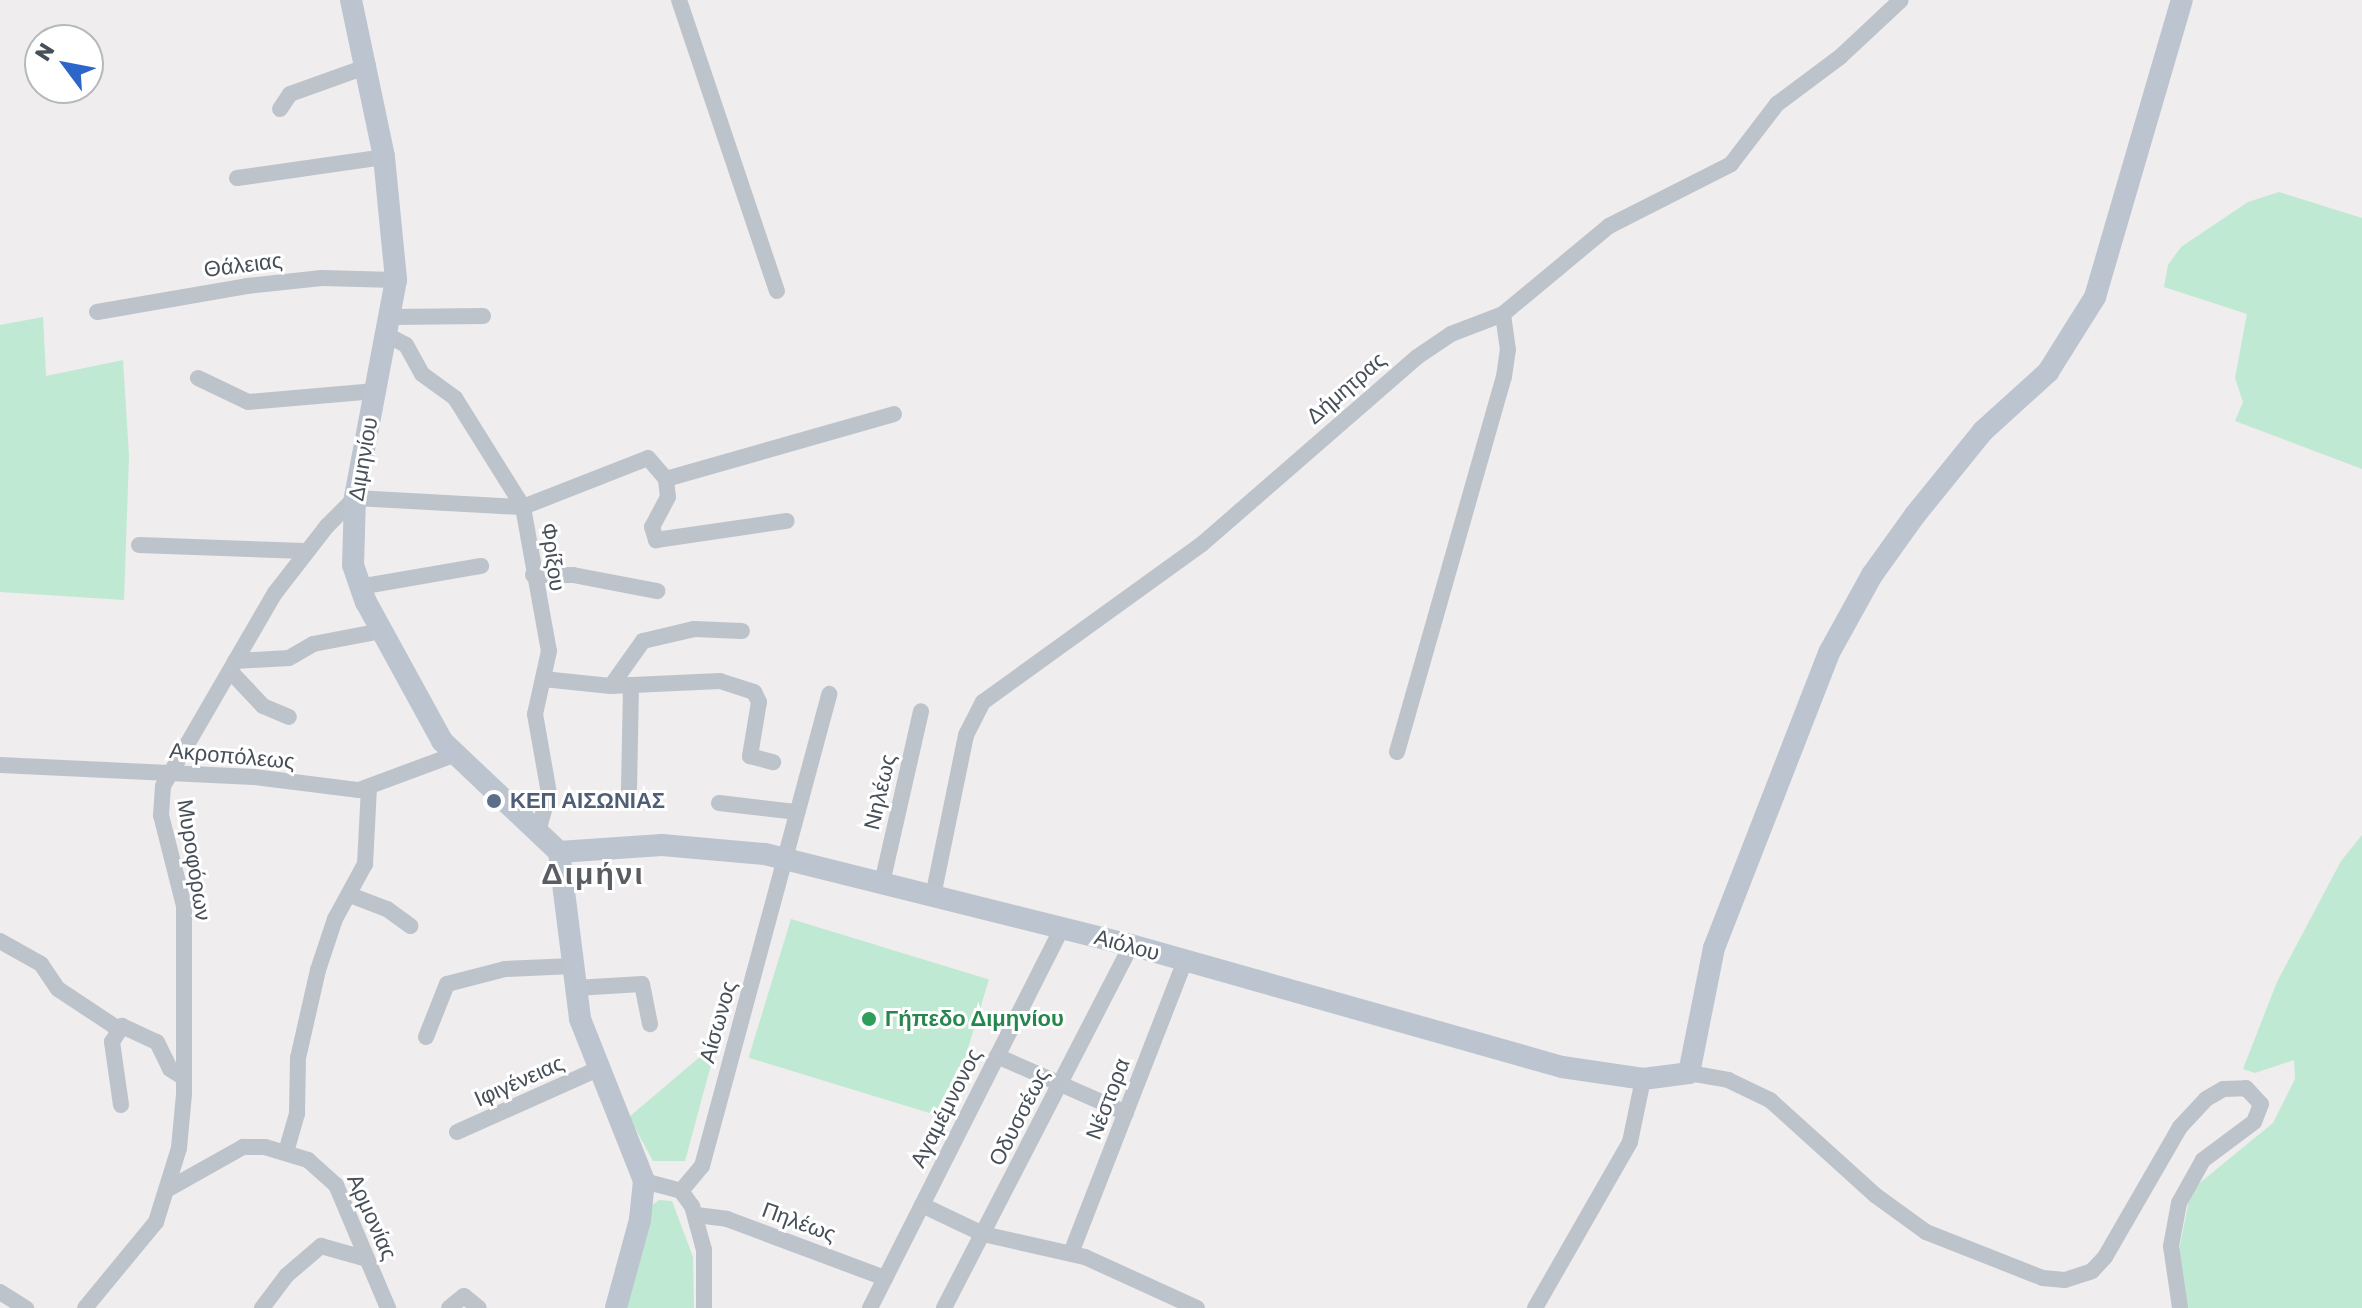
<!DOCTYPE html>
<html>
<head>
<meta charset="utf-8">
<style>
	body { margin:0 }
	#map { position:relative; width:2362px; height:1308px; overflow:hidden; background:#efeded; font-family:Rubik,sans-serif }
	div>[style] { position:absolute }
	.green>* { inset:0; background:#bfe9d2; transform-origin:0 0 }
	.street>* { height:16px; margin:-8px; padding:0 8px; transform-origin:8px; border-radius:8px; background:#bdc3cb }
	.secondary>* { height:22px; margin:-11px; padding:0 11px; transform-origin:11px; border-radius:11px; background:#bcc4cf }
	.dots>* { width:22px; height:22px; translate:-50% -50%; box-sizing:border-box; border:4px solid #fff; border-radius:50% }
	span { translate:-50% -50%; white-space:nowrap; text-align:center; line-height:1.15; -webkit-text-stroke:6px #fff; paint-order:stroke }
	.street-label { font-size:22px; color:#474f58 }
	.service-label { font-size:22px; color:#4e5e75; font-weight:700 }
	.left { translate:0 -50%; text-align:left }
	.leisure-label { font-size:22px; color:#27864d; font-weight:700 }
	.district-label { font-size:30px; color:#5a5d61; font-weight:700; letter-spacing:2px }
	.north { position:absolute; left:24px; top:24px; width:80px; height:80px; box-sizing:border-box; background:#fff; border:2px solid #b5b9bc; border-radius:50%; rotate:302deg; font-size:22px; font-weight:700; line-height:32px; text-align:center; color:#474f58 }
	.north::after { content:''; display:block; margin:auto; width:28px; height:36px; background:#2c66cb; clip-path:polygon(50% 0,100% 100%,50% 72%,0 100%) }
</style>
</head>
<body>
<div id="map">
	<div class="green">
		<div style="clip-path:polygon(2279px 192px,2362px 218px,2362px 469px,2235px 421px,2243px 402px,2235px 378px,2247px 314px,2164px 287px,2168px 265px,2181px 247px,2248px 202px)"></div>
		<div style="clip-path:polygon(43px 317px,46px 376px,123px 360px,129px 456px,124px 600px,0 592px,0 325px)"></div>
		<div style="clip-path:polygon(2362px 835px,2362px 1308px,2186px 1308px,2177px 1260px,2191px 1190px,2273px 1123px,2295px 1079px,2294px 1060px,2255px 1073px,2243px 1069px,2277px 982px,2341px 861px)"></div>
		<div style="left:791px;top:919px;width:207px;height:145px;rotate:17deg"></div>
		<div style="clip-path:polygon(708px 1050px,715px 1050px,685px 1161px,653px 1161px,629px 1117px)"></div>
		<div style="clip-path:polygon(659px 1200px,672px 1201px,693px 1257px,694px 1308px,626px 1308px,651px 1206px)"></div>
	</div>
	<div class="street">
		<div style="left:679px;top:0;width:307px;rotate:71.4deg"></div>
		<div style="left:280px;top:109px;width:18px;rotate:-56deg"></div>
		<div style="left:290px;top:94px;width:83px;rotate:-19.7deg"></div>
		<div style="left:237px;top:178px;width:148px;rotate:-8.1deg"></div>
		<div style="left:97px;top:312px;width:152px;rotate:-9.8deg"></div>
		<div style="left:247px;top:286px;width:75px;rotate:-6.1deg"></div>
		<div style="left:322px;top:278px;width:74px;rotate:1.5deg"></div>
		<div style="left:391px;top:317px;width:92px;rotate:-0.6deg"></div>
		<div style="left:389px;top:336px;width:19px;rotate:28deg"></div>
		<div style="left:406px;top:345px;width:33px;rotate:61deg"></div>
		<div style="left:422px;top:374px;width:41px;rotate:36deg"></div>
		<div style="left:455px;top:398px;width:128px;rotate:58deg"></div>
		<div style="left:523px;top:507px;width:146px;rotate:79.8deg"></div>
		<div style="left:549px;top:651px;width:65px;rotate:102.5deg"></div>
		<div style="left:535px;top:714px;width:80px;rotate:80deg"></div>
		<div style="left:549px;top:793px;width:36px;rotate:106deg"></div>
		<div style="left:198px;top:378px;width:55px;rotate:25.6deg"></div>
		<div style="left:248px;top:402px;width:128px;rotate:-4.9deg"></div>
		<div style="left:666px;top:479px;width:237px;rotate:-15.9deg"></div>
		<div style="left:139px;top:545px;width:166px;rotate:2.1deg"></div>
		<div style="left:533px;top:575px;width:40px"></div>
		<div style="left:573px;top:575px;width:86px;rotate:10.8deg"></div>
		<div style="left:359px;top:587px;width:124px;rotate:-9.8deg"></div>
		<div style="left:235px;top:661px;width:54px;rotate:-3.2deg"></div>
		<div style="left:289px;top:658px;width:28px;rotate:-30deg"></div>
		<div style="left:313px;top:644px;width:69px;rotate:-10.8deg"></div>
		<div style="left:231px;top:672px;width:47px;rotate:46.7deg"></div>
		<div style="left:263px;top:706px;width:28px;rotate:23deg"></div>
		<div style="left:543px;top:679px;width:68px;rotate:5.9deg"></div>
		<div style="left:611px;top:686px;width:109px;rotate:-2.6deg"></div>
		<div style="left:720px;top:681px;width:36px;rotate:18deg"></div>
		<div style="left:754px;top:692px;width:11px;rotate:63deg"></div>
		<div style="left:759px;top:702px;width:55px;rotate:99.5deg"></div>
		<div style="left:750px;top:756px;width:24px;rotate:15deg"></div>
		<div style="left:611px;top:686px;width:55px;rotate:-54.6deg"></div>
		<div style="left:643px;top:641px;width:52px;rotate:-13.2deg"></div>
		<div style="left:694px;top:629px;width:48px;rotate:2.4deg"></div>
		<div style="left:1397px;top:752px;width:390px;rotate:-74.1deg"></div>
		<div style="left:1504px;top:377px;width:27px;rotate:-82deg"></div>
		<div style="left:1508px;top:350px;width:36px;rotate:-98deg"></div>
		<div style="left:0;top:765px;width:254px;rotate:2.7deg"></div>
		<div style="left:254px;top:777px;width:106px;rotate:7.1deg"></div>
		<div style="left:359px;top:790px;width:100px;rotate:-20.4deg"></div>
		<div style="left:629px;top:790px;width:105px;rotate:-88.9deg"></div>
		<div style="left:719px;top:803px;width:79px;rotate:6.6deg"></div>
		<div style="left:882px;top:883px;width:176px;rotate:-77.2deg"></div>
		<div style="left:350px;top:895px;width:40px;rotate:21deg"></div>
		<div style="left:387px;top:909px;width:29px;rotate:36deg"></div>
		<div style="left:933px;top:896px;width:164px;rotate:-78.4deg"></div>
		<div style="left:966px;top:735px;width:37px;rotate:-63deg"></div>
		<div style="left:983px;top:702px;width:270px;rotate:-35.8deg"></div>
		<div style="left:1202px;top:544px;width:285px;rotate:-41deg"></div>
		<div style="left:1417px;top:357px;width:41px;rotate:-34.1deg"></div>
		<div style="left:1451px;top:334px;width:56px;rotate:-21deg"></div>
		<div style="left:1503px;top:314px;width:138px;rotate:-39.7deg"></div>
		<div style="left:1609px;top:226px;width:137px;rotate:-26.9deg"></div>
		<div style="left:1731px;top:164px;width:76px;rotate:-52.5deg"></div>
		<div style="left:1777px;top:104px;width:79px;rotate:-36.7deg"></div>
		<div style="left:1840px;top:57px;width:83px;rotate:-43.1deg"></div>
		<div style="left:0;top:941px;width:47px;rotate:29.3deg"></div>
		<div style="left:41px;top:964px;width:30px;rotate:56deg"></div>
		<div style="left:58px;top:989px;width:71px;rotate:33.5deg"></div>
		<div style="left:575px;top:988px;width:67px;rotate:-3.4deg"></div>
		<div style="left:642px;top:984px;width:41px;rotate:78.7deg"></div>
		<div style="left:426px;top:1037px;width:57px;rotate:-68.4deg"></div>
		<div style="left:447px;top:984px;width:60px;rotate:-14.5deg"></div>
		<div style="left:505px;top:969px;width:68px;rotate:-2.5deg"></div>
		<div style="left:997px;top:1056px;width:141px;rotate:23.8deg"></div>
		<div style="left:1689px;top:1073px;width:40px;rotate:10deg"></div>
		<div style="left:1728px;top:1080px;width:47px;rotate:25.5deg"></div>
		<div style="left:1770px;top:1100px;width:142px;rotate:42.1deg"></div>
		<div style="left:1875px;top:1195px;width:63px;rotate:36deg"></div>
		<div style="left:1926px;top:1232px;width:126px;rotate:21.5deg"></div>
		<div style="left:2043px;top:1278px;width:22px;rotate:5deg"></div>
		<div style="left:2065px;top:1280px;width:28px;rotate:-18deg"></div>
		<div style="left:2092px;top:1271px;width:19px;rotate:-47deg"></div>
		<div style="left:2105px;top:1257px;width:150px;rotate:-60deg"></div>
		<div style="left:2180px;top:1127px;width:38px;rotate:-47deg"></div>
		<div style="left:2206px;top:1099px;width:20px;rotate:-30deg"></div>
		<div style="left:2223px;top:1089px;width:23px;rotate:-2deg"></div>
		<div style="left:2246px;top:1088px;width:22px;rotate:47deg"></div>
		<div style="left:2261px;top:1104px;width:19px;rotate:111deg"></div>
		<div style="left:2254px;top:1122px;width:64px;rotate:143.3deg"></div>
		<div style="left:2203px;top:1160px;width:49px;rotate:119.2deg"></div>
		<div style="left:2179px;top:1203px;width:44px;rotate:100.5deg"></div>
		<div style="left:2171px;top:1246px;width:63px;rotate:81.7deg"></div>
		<div style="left:121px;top:1105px;width:64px;rotate:-98.1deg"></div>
		<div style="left:112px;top:1042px;width:19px;rotate:-58deg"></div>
		<div style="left:122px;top:1026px;width:38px;rotate:25deg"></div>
		<div style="left:157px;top:1042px;width:30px;rotate:64deg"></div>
		<div style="left:170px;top:1069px;width:15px;rotate:32deg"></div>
		<div style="left:457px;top:1132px;width:154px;rotate:-24.1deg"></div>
		<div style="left:286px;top:1152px;width:40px;rotate:-74deg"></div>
		<div style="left:297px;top:1114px;width:56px;rotate:-89deg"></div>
		<div style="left:298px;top:1058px;width:90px;rotate:-77.2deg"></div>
		<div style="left:318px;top:970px;width:54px;rotate:-71.6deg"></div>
		<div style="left:335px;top:919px;width:63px;rotate:-61.4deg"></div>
		<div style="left:365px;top:864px;width:76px;rotate:-87deg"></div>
		<div style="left:644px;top:1181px;width:38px;rotate:15deg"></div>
		<div style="left:681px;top:1191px;width:19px;rotate:54deg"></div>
		<div style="left:692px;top:1206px;width:46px;rotate:74.7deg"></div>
		<div style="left:704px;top:1250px;width:58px;rotate:90deg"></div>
		<div style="left:170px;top:1188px;width:84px;rotate:-29.3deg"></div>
		<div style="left:243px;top:1147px;width:22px"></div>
		<div style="left:265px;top:1147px;width:45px;rotate:16.8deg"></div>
		<div style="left:308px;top:1160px;width:38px;rotate:42deg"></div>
		<div style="left:336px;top:1185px;width:134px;rotate:67.1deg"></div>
		<div style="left:681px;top:1191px;width:33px;rotate:-50deg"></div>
		<div style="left:702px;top:1166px;width:489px;rotate:-74.9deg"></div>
		<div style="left:922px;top:1205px;width:68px;rotate:25.4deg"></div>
		<div style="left:983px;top:1234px;width:105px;rotate:12.7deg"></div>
		<div style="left:1085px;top:1257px;width:123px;rotate:24.5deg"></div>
		<div style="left:696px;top:1215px;width:31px;rotate:7deg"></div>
		<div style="left:727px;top:1219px;width:169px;rotate:20.5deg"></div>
		<div style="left:1071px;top:1253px;width:313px;rotate:-68.7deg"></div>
		<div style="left:0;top:1292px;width:31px;rotate:32deg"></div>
		<div style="left:85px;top:1308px;width:112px;rotate:-50.5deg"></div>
		<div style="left:156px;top:1222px;width:77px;rotate:-72.7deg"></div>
		<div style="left:179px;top:1148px;width:54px;rotate:-84.7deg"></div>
		<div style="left:184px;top:1094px;width:188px;rotate:-90deg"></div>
		<div style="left:184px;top:906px;width:94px;rotate:-104.2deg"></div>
		<div style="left:161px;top:815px;width:29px;rotate:-86deg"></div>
		<div style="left:163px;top:786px;width:223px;rotate:-59.9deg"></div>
		<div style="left:275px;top:593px;width:85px;rotate:-52.2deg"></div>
		<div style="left:327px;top:526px;width:40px;rotate:-45deg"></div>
		<div style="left:355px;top:498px;width:168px;rotate:3.1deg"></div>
		<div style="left:523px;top:507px;width:134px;rotate:-21.4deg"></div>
		<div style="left:648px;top:458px;width:28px;rotate:49deg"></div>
		<div style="left:666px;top:479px;width:18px;rotate:84deg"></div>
		<div style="left:668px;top:497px;width:34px;rotate:118deg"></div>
		<div style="left:652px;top:527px;width:14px;rotate:73deg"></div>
		<div style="left:656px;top:540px;width:132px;rotate:-8.3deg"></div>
		<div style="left:262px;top:1308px;width:41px;rotate:-52.9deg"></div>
		<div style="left:287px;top:1275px;width:45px;rotate:-40.5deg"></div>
		<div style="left:321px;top:1246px;width:48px;rotate:15.8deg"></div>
		<div style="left:449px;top:1308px;width:19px;rotate:-39deg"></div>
		<div style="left:464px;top:1296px;width:19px;rotate:39deg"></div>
		<div style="left:870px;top:1308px;width:426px;rotate:-63.2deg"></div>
		<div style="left:944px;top:1308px;width:408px;rotate:-62.7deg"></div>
		<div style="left:1535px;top:1308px;width:191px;rotate:-60.2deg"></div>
		<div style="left:1630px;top:1142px;width:64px;rotate:-78.3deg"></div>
	</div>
	<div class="secondary">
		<div style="left:351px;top:0;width:160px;rotate:78.1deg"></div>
		<div style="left:384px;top:157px;width:124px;rotate:84.4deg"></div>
		<div style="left:396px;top:280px;width:222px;rotate:100.7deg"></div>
		<div style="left:355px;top:498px;width:67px;rotate:91.7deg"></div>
		<div style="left:353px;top:565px;width:39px;rotate:71deg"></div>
		<div style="left:366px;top:602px;width:158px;rotate:61.3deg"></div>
		<div style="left:442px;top:741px;width:161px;rotate:43.5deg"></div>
		<div style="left:559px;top:852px;width:168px;rotate:82.8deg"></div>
		<div style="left:580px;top:1019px;width:174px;rotate:68.4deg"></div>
		<div style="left:644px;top:1181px;width:39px;rotate:96deg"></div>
		<div style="left:640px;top:1220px;width:91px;rotate:105.3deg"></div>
		<div style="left:559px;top:852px;width:103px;rotate:-3.9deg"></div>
		<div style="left:662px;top:845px;width:103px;rotate:5deg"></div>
		<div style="left:765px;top:854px;width:377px;rotate:14deg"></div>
		<div style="left:1131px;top:945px;width:448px;rotate:15.8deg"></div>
		<div style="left:1562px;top:1067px;width:82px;rotate:8.4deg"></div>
		<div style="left:1643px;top:1079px;width:46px;rotate:-7.4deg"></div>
		<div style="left:1689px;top:1073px;width:127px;rotate:-78.7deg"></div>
		<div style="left:1714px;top:948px;width:319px;rotate:-68.7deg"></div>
		<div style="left:1830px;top:651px;width:87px;rotate:-61.1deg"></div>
		<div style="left:1872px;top:575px;width:74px;rotate:-54.4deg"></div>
		<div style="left:1915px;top:515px;width:108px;rotate:-51deg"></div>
		<div style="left:1983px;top:431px;width:88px;rotate:-42.2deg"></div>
		<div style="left:2048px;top:372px;width:89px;rotate:-57.9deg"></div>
		<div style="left:2095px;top:297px;width:309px;rotate:-73.7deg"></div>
	</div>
	<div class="dots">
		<div style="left:494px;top:801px;background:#5c6f8a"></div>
		<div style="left:869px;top:1019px;background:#2e9e5b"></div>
	</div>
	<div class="street-label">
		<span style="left:243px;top:265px;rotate:-7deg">Θάλειας</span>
		<span style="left:1346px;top:388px;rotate:-41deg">Δήμητρας</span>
		<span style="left:363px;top:459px;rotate:-80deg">Διμηνίου</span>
		<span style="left:553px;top:557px;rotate:82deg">Φρίξου</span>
		<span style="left:232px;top:756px;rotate:5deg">Ακροπόλεως</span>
		<span style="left:880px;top:792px;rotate:-77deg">Νηλέως</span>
		<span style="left:194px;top:860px;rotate:81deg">Μυροφόρων</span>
		<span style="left:1127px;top:945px;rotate:15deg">Αιόλου</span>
		<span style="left:718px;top:1022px;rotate:-74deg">Αίσωνος</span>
		<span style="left:519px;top:1081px;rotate:-24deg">Ιφιγένειας</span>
		<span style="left:1108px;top:1099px;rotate:-69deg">Νέστορα</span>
		<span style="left:946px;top:1108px;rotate:-63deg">Αγαμέμνονος</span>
		<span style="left:1019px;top:1117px;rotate:-63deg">Οδυσσέως</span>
		<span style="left:372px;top:1217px;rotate:66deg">Αρμονίας</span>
		<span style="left:799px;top:1222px;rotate:20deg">Πηλέως</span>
	</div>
	<div class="service-label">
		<span class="left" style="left:510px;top:801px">ΚΕΠ ΑΙΣΩΝΙΑΣ</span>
	</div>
	<div class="leisure-label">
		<span class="left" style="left:885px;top:1019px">Γήπεδο Διμηνίου</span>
	</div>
	<div class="district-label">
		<span style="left:593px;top:874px">Διμήνι</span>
	</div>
	<div class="north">N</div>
</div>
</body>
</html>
